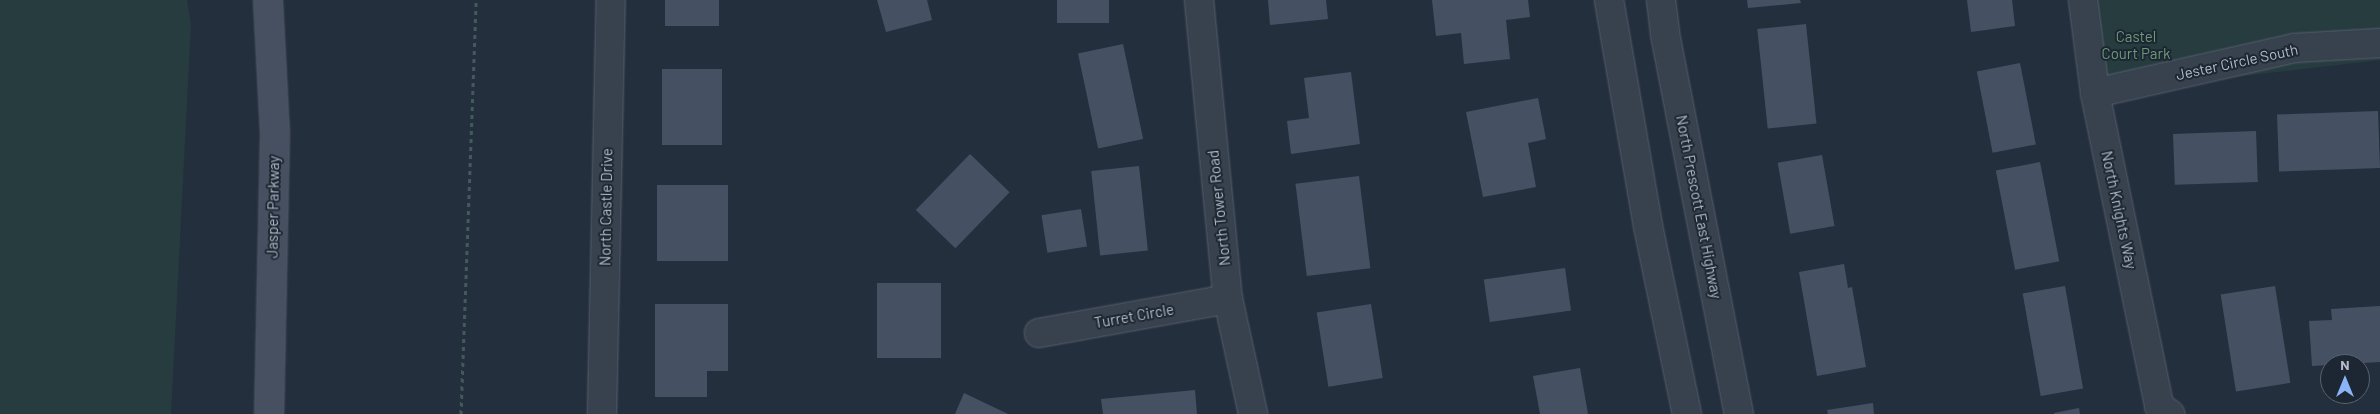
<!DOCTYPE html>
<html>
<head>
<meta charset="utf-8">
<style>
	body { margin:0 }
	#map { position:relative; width:2380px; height:414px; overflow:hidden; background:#242f3e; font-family:Barlow,sans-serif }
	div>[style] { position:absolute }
	.green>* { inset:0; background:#263c3f }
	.building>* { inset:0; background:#455162; transform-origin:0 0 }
	.path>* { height:3px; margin-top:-1.5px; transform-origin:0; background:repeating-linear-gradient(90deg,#44595c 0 4px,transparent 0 8px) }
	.roads { filter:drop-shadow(0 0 1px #565f6c) drop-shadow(0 0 1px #565f6c) }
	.minor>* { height:28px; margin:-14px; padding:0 14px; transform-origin:14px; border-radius:14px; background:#38414e }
	.tertiary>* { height:28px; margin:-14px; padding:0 14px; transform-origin:14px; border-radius:14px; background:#38414e }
	.secondary>* { height:28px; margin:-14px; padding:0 14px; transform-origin:14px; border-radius:14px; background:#465061 }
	span { translate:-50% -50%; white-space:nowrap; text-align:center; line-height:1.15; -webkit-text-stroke:4px #1d2633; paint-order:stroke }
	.park-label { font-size:15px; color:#6b9a76 }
	.street-label { font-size:15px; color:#b4bcc9 }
	.north { position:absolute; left:2320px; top:354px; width:50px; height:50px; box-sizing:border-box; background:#1d2633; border:1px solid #59626f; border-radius:50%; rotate:0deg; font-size:14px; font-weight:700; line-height:20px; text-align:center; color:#b4bcc9 }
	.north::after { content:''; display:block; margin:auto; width:18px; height:22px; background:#8ab4f8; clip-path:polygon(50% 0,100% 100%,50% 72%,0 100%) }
</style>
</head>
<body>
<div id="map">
	<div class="green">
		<div style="clip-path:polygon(0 0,187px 0,191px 24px,171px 414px,0 414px)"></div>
		<div style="clip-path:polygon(2088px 0,2380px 0,2380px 60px,2095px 93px)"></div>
	</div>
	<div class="building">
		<div style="left:665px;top:0;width:54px;height:26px"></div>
		<div style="clip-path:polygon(877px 0,927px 0,932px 20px,886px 32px)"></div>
		<div style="left:1057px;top:0;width:52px;height:23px"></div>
		<div style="clip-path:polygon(1268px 0,1326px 0,1328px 19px,1270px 25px)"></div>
		<div style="clip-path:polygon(1432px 0,1528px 0,1530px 17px,1506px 20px,1510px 59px,1464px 64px,1461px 33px,1436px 36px)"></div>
		<div style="clip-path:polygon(1747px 0,1800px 0,1801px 3px,1748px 8px)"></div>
		<div style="clip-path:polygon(1967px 0,2012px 0,2015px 26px,1971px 32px)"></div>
		<div style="left:1806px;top:24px;width:100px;height:49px;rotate:84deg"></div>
		<div style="left:1123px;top:44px;width:97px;height:46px;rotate:78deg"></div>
		<div style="left:2020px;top:63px;width:83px;height:44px;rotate:79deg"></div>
		<div style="left:662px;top:69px;width:60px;height:76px"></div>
		<div style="clip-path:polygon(1351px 72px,1360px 144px,1291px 154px,1287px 121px,1309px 118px,1304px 78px)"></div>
		<div style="clip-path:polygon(1538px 98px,1546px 139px,1528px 143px,1536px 187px,1483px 197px,1466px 112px)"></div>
		<div style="left:2378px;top:111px;width:57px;height:101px;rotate:88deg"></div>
		<div style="left:2256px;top:131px;width:51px;height:83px;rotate:88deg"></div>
		<div style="left:970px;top:154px;width:55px;height:78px;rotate:44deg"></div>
		<div style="left:1822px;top:155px;width:72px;height:45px;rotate:80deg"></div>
		<div style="left:2040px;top:162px;width:101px;height:45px;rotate:79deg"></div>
		<div style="left:1139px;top:166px;width:85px;height:48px;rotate:84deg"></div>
		<div style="left:1359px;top:176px;width:93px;height:64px;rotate:83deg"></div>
		<div style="left:657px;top:185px;width:71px;height:76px"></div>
		<div style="left:1081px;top:209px;width:38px;height:40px;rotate:81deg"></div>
		<div style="clip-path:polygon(1844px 264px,1848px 288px,1852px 287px,1866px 367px,1817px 376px,1799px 272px)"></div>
		<div style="left:1565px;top:268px;width:43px;height:82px;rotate:82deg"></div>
		<div style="left:877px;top:283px;width:64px;height:75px"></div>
		<div style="left:2065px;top:286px;width:104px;height:43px;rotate:80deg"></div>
		<div style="left:2275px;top:286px;width:98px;height:55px;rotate:81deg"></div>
		<div style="clip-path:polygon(655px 304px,728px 304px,728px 371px,707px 371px,707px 397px,655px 397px)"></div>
		<div style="left:1371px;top:304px;width:75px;height:55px;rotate:81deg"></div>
		<div style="clip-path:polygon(2380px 306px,2380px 362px,2312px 366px,2309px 321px,2332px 320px,2331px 309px)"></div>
		<div style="clip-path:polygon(1580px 368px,1588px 414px,1540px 414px,1533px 376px)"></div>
		<div style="clip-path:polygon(1195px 390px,1197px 414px,1103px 414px,1101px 399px)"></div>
		<div style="clip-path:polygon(964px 393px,1008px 414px,955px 414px)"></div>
		<div style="clip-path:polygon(1873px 403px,1874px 414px,1828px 414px,1827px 410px)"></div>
		<div style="clip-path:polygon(2079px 408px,2080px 414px,2054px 414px,2054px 413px)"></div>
	</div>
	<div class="path">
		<div style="left:461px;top:414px;width:414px;rotate:-87.9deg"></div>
	</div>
	<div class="roads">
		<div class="minor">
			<div style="left:1199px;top:0;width:300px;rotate:84.5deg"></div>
			<div style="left:1228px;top:299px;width:118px;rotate:77.7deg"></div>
			<div style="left:2083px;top:0;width:94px;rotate:82.6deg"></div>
			<div style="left:2095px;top:93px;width:319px;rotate:78.4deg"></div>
			<div style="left:2159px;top:406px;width:14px;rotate:36deg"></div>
			<div style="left:2095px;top:93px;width:204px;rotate:-12.7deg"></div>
			<div style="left:2294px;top:48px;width:86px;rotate:-3.3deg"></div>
			<div style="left:1039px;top:333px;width:192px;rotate:-10.2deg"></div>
			<div style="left:602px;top:414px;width:414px;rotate:-88.8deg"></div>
		</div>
		<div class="tertiary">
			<div style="left:1609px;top:0;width:229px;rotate:80.2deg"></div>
			<div style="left:1648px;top:226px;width:192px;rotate:78.3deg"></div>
			<div style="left:1661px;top:0;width:34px;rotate:83deg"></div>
			<div style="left:1665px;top:34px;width:387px;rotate:79deg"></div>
		</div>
		<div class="secondary">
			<div style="left:268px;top:0;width:133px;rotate:87deg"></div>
			<div style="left:275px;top:133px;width:281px;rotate:91.2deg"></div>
		</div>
	</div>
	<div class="park-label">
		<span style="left:2136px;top:45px">Castel<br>Court Park</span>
	</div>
	<div class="street-label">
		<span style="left:2237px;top:62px;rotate:-12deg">Jester Circle South</span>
		<span style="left:273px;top:207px;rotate:-89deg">Jasper Parkway</span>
		<span style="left:606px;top:207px;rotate:-89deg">North Castle Drive</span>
		<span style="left:1699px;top:207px;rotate:79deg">North Prescott East Highway</span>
		<span style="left:1219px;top:208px;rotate:-96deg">North Tower Road</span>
		<span style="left:2119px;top:210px;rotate:78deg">North Knights Way</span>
		<span style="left:1134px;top:316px;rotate:-10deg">Turret Circle</span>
	</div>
	<div class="north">N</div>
</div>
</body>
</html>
